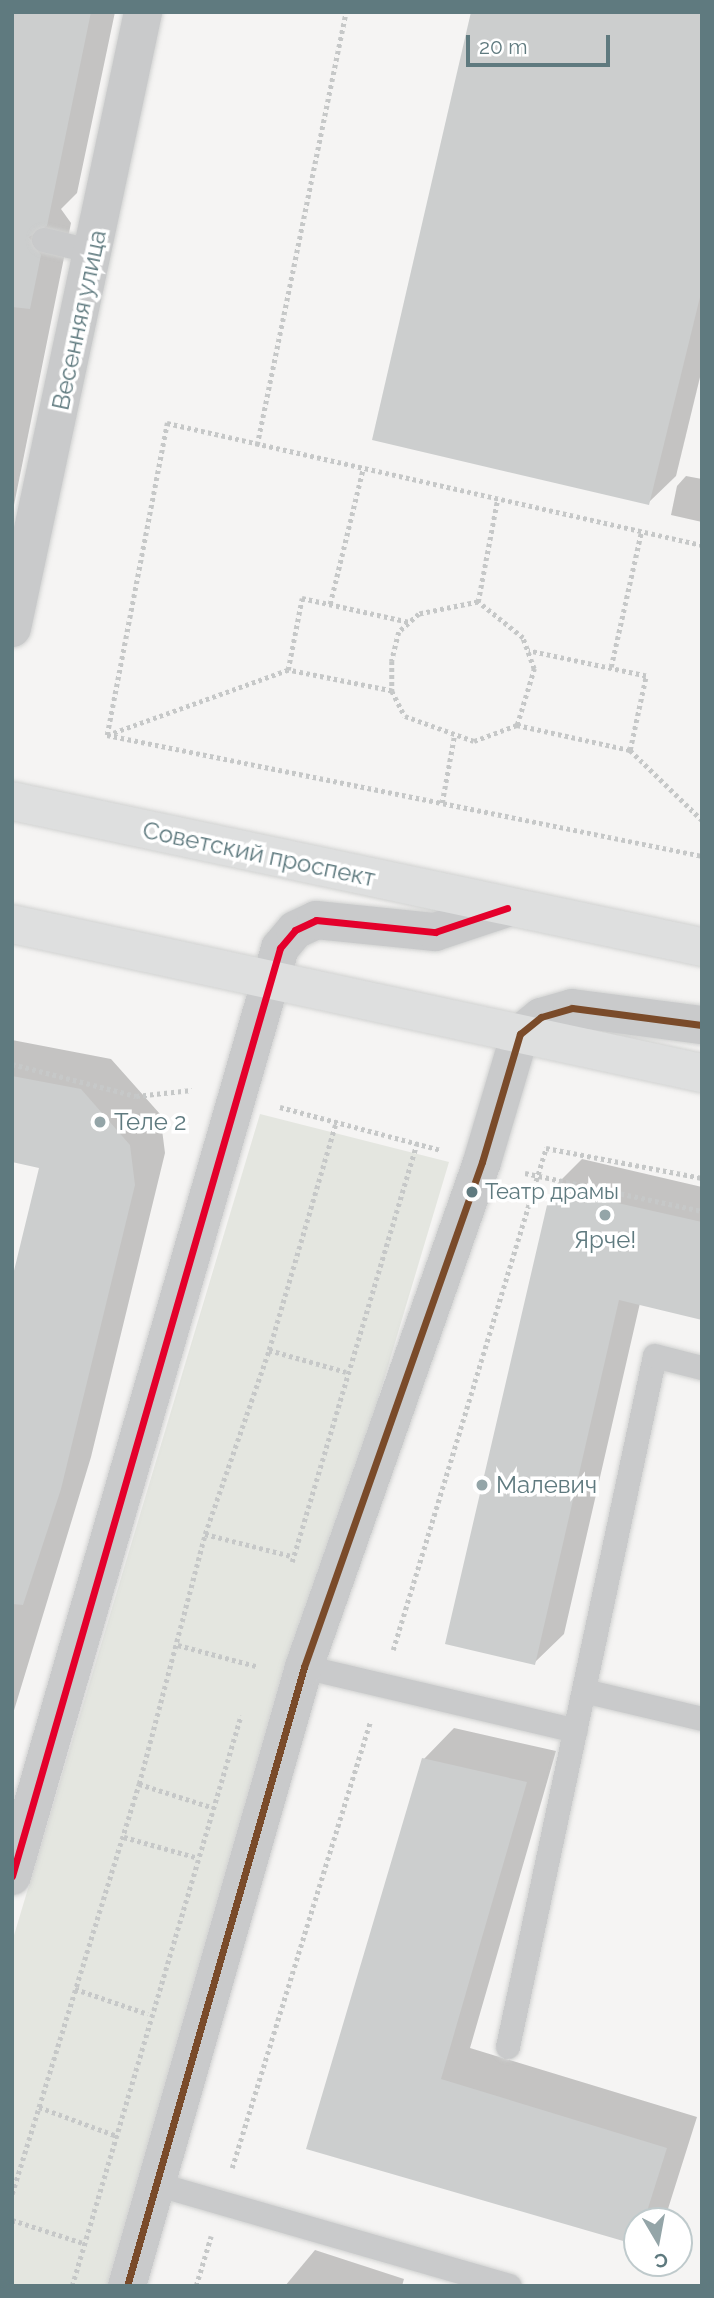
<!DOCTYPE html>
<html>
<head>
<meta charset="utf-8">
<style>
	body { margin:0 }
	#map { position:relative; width:714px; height:2298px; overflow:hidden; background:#f5f4f3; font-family:Raleway,sans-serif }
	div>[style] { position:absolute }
	.green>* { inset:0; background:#e4e6e0 }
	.shadow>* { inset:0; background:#0003 }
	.building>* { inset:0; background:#cccece }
	.path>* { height:4.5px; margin-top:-2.25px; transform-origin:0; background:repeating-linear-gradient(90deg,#c6c8c8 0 3.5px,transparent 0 7px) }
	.roads { filter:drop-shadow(0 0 2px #d1d2d1) drop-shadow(0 0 2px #d1d2d1) }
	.lane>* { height:24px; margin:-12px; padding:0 12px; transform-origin:12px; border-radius:12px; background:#c9cacb }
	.street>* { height:38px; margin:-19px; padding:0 19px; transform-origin:19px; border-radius:19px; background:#c9cacb }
	.primary>* { height:38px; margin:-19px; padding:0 19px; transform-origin:19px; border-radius:19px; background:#dedfdf }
	.bus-1>* { height:7px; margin:-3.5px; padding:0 3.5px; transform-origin:3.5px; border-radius:3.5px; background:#e4002b }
	.bus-2>* { height:7px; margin:-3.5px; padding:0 3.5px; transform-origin:3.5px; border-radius:3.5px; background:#7a4b2a }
	.dots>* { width:19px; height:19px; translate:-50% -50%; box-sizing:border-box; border:4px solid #fff; border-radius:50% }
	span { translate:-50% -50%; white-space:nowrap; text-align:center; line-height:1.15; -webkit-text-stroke:7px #fff; paint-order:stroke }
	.bus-label { font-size:22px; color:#5f7a7f }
	.left { translate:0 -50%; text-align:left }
	.street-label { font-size:24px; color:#5f7a7f }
	.poi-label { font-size:24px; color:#5f7a7f }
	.frame { position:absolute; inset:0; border:14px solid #5f7a7f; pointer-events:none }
	.north { position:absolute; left:623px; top:2207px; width:70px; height:70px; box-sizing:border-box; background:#fff; border:2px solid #bfcacc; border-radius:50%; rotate:170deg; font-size:19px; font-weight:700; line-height:28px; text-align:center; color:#5f7a7f }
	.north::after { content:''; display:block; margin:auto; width:24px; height:32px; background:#94a5a8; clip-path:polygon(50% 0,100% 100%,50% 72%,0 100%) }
	.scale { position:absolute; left:466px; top:35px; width:144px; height:32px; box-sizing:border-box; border:4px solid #5f7a7f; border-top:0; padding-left:9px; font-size:21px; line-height:24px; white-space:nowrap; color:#5f7a7f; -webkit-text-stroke:5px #fff; paint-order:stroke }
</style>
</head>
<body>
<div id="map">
	<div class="green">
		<div style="clip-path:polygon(260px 1114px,449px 1162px,113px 2286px,12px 2286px,12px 1942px)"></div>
	</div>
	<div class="shadow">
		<div style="clip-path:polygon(12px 12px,115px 12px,77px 193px,61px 209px,71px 223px,12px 515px)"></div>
		<div style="clip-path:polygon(702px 12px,702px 369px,676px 476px,648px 503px)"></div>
		<div style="clip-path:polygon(686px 476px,702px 479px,702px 522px,671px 515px,677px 486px)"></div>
		<div style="clip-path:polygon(12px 1040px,111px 1059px,160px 1114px,165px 1153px,91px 1457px,12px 1717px,12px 1286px,41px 1166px,12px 1160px)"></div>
		<div style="clip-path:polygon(582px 1159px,702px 1187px,702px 1318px,640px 1303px,564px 1634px,534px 1663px,552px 1189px)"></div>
		<div style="clip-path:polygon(454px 1728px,556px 1751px,470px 2048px,697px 2117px,667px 2212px,658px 2221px,637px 2221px,637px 2242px,309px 2148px,424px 1759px)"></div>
		<div style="clip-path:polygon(315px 2250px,404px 2279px,402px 2286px,285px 2286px)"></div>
	</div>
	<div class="building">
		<div style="clip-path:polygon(12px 12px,91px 12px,47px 226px,29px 237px,41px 255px,30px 309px,12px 307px)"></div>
		<div style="clip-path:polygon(471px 12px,702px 12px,702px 289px,649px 505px,372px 440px)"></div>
		<div style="clip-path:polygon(12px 1076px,81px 1089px,130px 1145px,135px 1185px,61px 1489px,23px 1605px,12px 1604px,12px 1279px,39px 1168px,12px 1162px)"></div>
		<div style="clip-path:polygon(551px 1188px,702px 1222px,702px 1320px,619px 1300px,535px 1665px,445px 1644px)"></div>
		<div style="clip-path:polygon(422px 1758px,527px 1782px,441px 2079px,667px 2148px,644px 2221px,637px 2221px,637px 2245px,306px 2149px)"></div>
	</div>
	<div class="path">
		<div style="left:257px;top:445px;width:442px;rotate:-78.4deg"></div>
		<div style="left:478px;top:602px;width:60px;rotate:168.5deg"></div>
		<div style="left:419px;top:614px;width:27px;rotate:138deg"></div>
		<div style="left:399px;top:632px;width:30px;rotate:104deg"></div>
		<div style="left:392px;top:661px;width:30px;rotate:90deg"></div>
		<div style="left:392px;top:691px;width:28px;rotate:63deg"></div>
		<div style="left:405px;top:716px;width:73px;rotate:19.9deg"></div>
		<div style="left:474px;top:741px;width:46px;rotate:-20.4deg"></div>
		<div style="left:517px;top:725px;width:59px;rotate:-73.1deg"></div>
		<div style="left:534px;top:669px;width:33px;rotate:-110deg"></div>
		<div style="left:523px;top:638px;width:58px;rotate:-141.3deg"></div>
		<div style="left:478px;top:602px;width:103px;rotate:-79.3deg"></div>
		<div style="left:330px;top:604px;width:139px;rotate:-76.3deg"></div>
		<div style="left:611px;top:667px;width:137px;rotate:-77.4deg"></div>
		<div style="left:392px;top:691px;width:106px;rotate:-168.6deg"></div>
		<div style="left:288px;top:670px;width:73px;rotate:-79deg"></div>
		<div style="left:302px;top:598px;width:110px;rotate:12.6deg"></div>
		<div style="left:517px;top:725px;width:116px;rotate:12.5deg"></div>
		<div style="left:630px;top:750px;width:76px;rotate:-77.8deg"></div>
		<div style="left:646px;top:676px;width:120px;rotate:-167.9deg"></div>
		<div style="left:107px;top:735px;width:318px;rotate:-79.1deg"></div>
		<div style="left:167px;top:423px;width:549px;rotate:12.85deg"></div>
		<div style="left:107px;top:735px;width:607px;rotate:11.49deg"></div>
		<div style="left:107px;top:735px;width:192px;rotate:-19.8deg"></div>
		<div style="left:630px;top:750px;width:100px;rotate:44.2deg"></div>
		<div style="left:442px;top:803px;width:67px;rotate:-79.7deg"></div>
		<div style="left:12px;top:1064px;width:128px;rotate:14.5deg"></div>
		<div style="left:136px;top:1096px;width:56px;rotate:-6.1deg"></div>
		<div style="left:280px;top:1107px;width:166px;rotate:15deg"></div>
		<div style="left:525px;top:1173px;width:181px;rotate:12.1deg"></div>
		<div style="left:269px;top:1350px;width:80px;rotate:15.9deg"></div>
		<div style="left:205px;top:1534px;width:89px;rotate:14.3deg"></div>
		<div style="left:292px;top:1562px;width:436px;rotate:-73.4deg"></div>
		<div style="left:178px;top:1645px;width:81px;rotate:15.1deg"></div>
		<div style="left:393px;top:1650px;width:525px;rotate:-73.05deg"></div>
		<div style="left:546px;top:1148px;width:159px;rotate:10.9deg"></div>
		<div style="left:139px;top:1784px;width:76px;rotate:17.7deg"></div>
		<div style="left:124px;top:1837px;width:77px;rotate:15.8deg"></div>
		<div style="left:75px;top:1989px;width:77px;rotate:18.9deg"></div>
		<div style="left:39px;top:2107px;width:83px;rotate:20.4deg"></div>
		<div style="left:232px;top:2168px;width:467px;rotate:-72.8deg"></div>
		<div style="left:12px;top:2194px;width:429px;rotate:-72.8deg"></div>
		<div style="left:139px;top:1784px;width:259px;rotate:-75.2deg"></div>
		<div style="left:205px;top:1534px;width:195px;rotate:-70.8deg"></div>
		<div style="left:269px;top:1350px;width:238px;rotate:-73.6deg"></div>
		<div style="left:12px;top:2220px;width:75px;rotate:17.9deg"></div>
		<div style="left:72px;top:2286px;width:595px;rotate:-73.51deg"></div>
		<div style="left:196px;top:2286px;width:52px;rotate:-73.3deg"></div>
	</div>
	<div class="roads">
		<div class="lane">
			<div style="left:44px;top:240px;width:51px;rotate:13.5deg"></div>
			<div style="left:304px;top:1667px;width:279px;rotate:13.2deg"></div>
			<div style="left:584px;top:1691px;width:121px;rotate:13.3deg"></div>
			<div style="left:508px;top:2047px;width:706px;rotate:-77.99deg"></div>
			<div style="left:655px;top:1356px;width:49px;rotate:14.3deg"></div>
			<div style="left:156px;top:2184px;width:368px;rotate:16.1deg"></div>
		</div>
		<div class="street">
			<div style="left:12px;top:628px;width:630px;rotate:-77.99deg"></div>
			<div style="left:12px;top:1876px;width:966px;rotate:-73.89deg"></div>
			<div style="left:280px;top:948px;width:23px;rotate:-50deg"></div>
			<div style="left:295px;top:930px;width:23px;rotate:-25deg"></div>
			<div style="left:316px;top:920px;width:120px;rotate:5.8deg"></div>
			<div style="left:435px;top:932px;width:76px;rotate:-18.4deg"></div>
			<div style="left:127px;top:2286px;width:644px;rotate:-74.04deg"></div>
			<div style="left:304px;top:1667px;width:535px;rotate:-70.58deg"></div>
			<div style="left:482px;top:1162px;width:134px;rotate:-73.5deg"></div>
			<div style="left:520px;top:1034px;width:27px;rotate:-39deg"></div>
			<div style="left:541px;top:1017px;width:32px;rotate:-16deg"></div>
			<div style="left:572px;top:1008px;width:131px;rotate:7.5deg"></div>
		</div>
		<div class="primary">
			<div style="left:12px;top:801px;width:705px;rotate:11.95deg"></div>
			<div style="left:12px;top:924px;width:706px;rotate:12.19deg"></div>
		</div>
	</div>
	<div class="bus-1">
		<div style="left:12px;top:1876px;width:966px;rotate:-73.89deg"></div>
		<div style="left:280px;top:948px;width:23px;rotate:-50deg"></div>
		<div style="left:295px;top:930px;width:23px;rotate:-25deg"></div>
		<div style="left:316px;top:920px;width:120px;rotate:5.8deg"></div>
		<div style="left:435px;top:932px;width:76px;rotate:-18.4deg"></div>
	</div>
	<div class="bus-2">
		<div style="left:127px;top:2286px;width:644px;rotate:-74.04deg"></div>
		<div style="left:304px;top:1667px;width:535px;rotate:-70.58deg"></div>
		<div style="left:482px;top:1162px;width:134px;rotate:-73.5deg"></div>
		<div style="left:520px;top:1034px;width:27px;rotate:-39deg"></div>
		<div style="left:541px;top:1017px;width:32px;rotate:-16deg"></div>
		<div style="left:572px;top:1008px;width:131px;rotate:7.5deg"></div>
	</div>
	<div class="dots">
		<div style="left:100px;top:1122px;background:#94a5a8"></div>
		<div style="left:472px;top:1192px;background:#5f7a7f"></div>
		<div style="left:605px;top:1215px;background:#94a5a8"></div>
		<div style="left:482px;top:1485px;background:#94a5a8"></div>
	</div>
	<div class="bus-label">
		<span class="left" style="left:485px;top:1192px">Театр драмы</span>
	</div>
	<div class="street-label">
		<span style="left:79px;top:320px;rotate:-78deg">Весенняя улица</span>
		<span style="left:259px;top:854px;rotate:12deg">Советский проспект</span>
	</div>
	<div class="poi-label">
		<span class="left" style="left:114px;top:1122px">Теле 2</span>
		<span style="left:605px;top:1240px">Ярче!</span>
		<span class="left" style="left:496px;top:1485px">Малевич</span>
	</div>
	<div class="frame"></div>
	<div class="north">С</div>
	<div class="scale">20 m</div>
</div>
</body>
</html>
